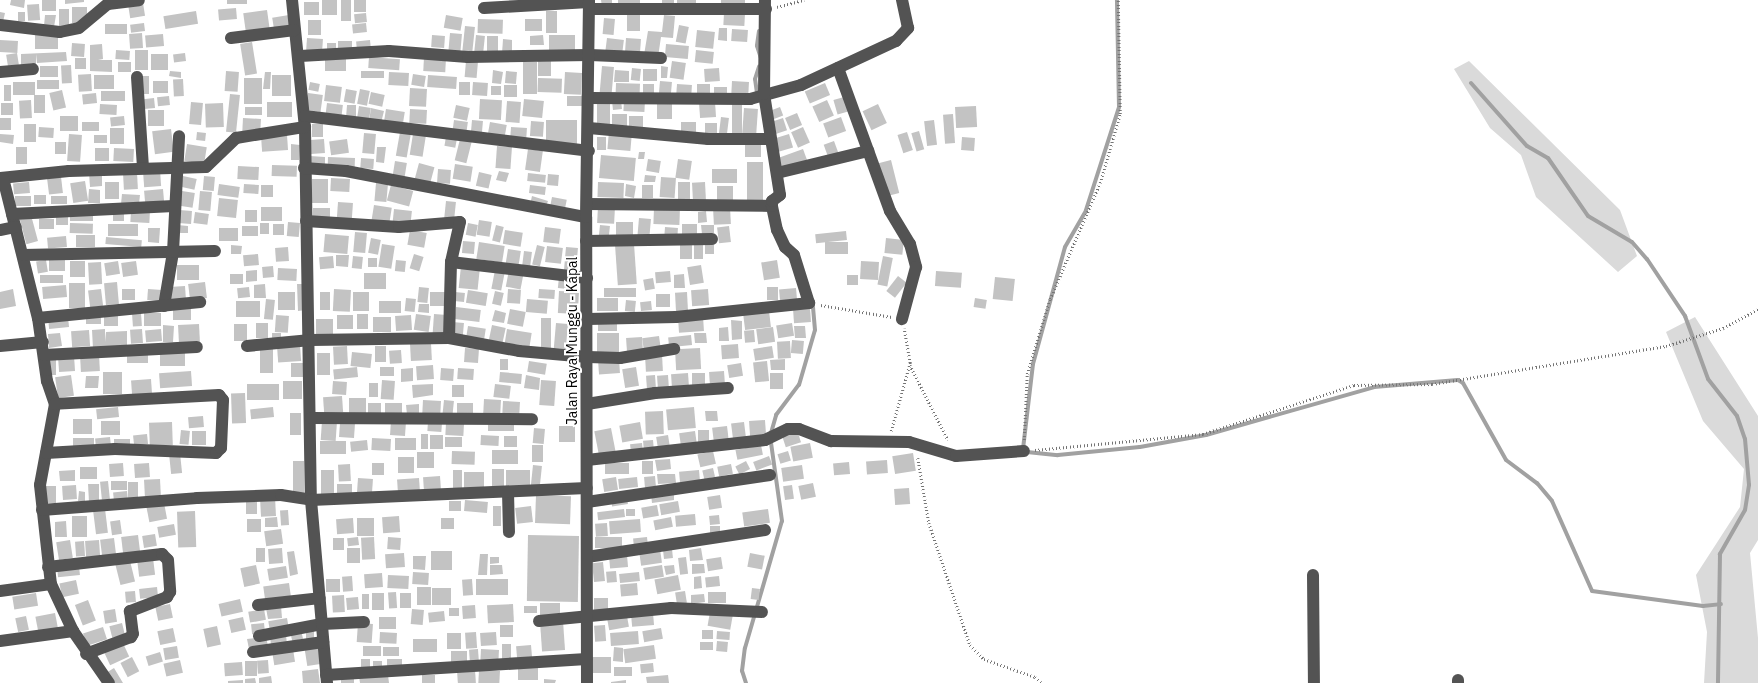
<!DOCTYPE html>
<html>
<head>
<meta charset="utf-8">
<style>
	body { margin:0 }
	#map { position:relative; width:1758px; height:683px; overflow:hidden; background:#fff; font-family:"IBM Plex Sans",sans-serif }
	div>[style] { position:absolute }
	.green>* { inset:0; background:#dadada }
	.stream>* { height:4px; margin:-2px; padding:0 2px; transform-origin:2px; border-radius:2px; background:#a1a1a1 }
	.building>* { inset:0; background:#c3c3c3; transform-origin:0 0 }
	.path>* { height:2.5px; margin-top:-1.25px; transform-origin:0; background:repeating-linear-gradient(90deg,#757575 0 1px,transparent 0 3.5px) }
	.minor>* { height:12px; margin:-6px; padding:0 6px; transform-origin:6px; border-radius:6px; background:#535353 }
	span { translate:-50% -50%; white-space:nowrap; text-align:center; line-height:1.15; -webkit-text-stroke:4px #fff; paint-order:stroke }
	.street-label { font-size:14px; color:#000 }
</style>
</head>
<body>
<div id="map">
	<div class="green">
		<div style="clip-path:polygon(1469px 61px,1620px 210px,1637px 256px,1618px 272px,1536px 197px,1521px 155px,1490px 128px,1454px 69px)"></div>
		<div style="clip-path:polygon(1695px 317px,1758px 416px,1758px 540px,1750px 553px,1758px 638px,1758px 683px,1704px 683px,1707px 632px,1696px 575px,1740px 507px,1744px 469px,1703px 421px,1666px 332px)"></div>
	</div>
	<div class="stream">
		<div style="left:759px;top:31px;width:15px;rotate:98deg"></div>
		<div style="left:757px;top:46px;width:13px;rotate:72deg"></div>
		<div style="left:1471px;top:83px;width:84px;rotate:48.4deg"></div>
		<div style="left:1527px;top:146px;width:24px;rotate:30deg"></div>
		<div style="left:1548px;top:158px;width:70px;rotate:55.4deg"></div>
		<div style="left:1588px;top:216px;width:51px;rotate:30.6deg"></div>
		<div style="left:1632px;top:242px;width:23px;rotate:49deg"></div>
		<div style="left:1647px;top:259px;width:69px;rotate:56.3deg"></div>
		<div style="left:1685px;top:316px;width:67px;rotate:69.9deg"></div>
		<div style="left:1708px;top:379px;width:47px;rotate:51.9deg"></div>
		<div style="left:1737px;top:416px;width:24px;rotate:71deg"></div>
		<div style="left:1745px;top:439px;width:46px;rotate:85deg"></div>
		<div style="left:1749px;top:485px;width:25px;rotate:99deg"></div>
		<div style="left:1745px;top:510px;width:51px;rotate:119.6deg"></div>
		<div style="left:1720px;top:554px;width:129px;rotate:90.9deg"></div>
		<div style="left:757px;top:93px;width:14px;rotate:-98deg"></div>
		<div style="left:755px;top:79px;width:13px;rotate:-72deg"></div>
		<div style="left:771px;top:433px;width:19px;rotate:-74deg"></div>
		<div style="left:776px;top:415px;width:38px;rotate:-53deg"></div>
		<div style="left:799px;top:385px;width:57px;rotate:-73.8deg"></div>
		<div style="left:815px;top:330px;width:24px;rotate:-95deg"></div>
		<div style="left:1023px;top:449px;width:86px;rotate:-83.3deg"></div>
		<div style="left:1033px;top:364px;width:121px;rotate:-74.7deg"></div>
		<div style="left:1065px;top:247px;width:39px;rotate:-60deg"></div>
		<div style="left:1085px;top:213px;width:111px;rotate:-72.2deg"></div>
		<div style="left:1119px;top:107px;width:107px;rotate:-91.1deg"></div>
		<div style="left:1027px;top:452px;width:31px;rotate:6deg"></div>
		<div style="left:1058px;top:455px;width:82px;rotate:-5.6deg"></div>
		<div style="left:1140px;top:447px;width:67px;rotate:-10.3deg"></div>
		<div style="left:1206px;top:435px;width:175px;rotate:-15.9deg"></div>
		<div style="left:1374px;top:387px;width:84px;rotate:-4.8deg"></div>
		<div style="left:1458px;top:380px;width:6px;rotate:31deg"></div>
		<div style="left:1463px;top:383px;width:88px;rotate:60.8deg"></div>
		<div style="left:1506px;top:460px;width:39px;rotate:37deg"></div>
		<div style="left:1537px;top:483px;width:23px;rotate:50deg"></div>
		<div style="left:1552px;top:501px;width:98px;rotate:66deg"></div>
		<div style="left:1592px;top:591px;width:112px;rotate:7.7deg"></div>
		<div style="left:1703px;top:606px;width:18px;rotate:-6deg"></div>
		<div style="left:746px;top:683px;width:13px;rotate:-108deg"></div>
		<div style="left:742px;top:671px;width:23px;rotate:-83deg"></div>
		<div style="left:745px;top:648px;width:132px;rotate:-73.8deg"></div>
		<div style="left:782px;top:521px;width:79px;rotate:-98deg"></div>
	</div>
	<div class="building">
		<div style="clip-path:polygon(11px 0,25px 0,24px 8px,10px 5px)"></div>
		<div style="left:42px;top:0;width:14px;height:11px"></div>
		<div style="clip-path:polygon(65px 0,84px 0,84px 2px,65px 4px)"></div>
		<div style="left:227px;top:0;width:20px;height:4px"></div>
		<div style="left:322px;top:0;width:15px;height:15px"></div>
		<div style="left:341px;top:0;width:10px;height:21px"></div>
		<div style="left:354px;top:0;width:12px;height:12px"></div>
		<div style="clip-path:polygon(601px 0,612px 0,612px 6px,602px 7px)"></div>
		<div style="left:618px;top:0;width:22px;height:6px"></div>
		<div style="left:662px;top:0;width:12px;height:4px"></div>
		<div style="left:677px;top:0;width:19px;height:7px"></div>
		<div style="clip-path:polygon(721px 0,745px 0,745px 5px,721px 4px)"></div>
		<div style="left:304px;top:2px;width:15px;height:13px"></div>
		<div style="left:143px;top:3px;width:13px;height:15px;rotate:81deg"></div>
		<div style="left:39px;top:4px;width:16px;height:12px;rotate:86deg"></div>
		<div style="left:87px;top:7px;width:16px;height:15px;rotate:90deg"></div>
		<div style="left:236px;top:8px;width:11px;height:18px;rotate:85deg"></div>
		<div style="left:59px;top:9px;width:10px;height:19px"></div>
		<div style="left:267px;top:10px;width:21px;height:24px;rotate:82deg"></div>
		<div style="left:196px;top:11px;width:13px;height:33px;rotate:81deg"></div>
		<div style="left:546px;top:11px;width:11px;height:22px"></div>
		<div style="clip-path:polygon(0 12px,5px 13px,3px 22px,0 22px)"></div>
		<div style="left:18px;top:12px;width:7px;height:9px"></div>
		<div style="left:366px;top:13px;width:9px;height:12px;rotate:84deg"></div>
		<div style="left:724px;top:13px;width:21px;height:12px;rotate:3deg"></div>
		<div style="left:627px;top:14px;width:13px;height:17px"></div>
		<div style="clip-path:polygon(45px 15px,56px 15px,54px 27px,44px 26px)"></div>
		<div style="left:289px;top:15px;width:13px;height:17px;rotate:81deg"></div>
		<div style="left:446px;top:15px;width:17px;height:13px;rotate:10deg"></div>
		<div style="clip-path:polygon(664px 15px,675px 16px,673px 38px,661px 37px,658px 57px,644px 55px,648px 31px,662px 32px)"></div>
		<div style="left:604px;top:18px;width:11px;height:16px;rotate:5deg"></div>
		<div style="left:478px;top:19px;width:25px;height:14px;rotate:2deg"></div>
		<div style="left:525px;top:19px;width:17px;height:12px"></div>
		<div style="left:308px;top:20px;width:13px;height:15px"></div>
		<div style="left:144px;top:23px;width:8px;height:14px;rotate:83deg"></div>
		<div style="left:366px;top:23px;width:9px;height:14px;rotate:84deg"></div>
		<div style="left:105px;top:24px;width:22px;height:10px"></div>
		<div style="left:679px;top:25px;width:10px;height:17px;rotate:11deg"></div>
		<div style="left:465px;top:26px;width:10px;height:25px;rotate:6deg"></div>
		<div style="clip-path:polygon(719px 28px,727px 28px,727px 41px,718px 40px)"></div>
		<div style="left:732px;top:29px;width:16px;height:12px;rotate:4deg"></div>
		<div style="left:697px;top:30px;width:18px;height:17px;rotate:6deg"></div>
		<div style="left:142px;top:33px;width:15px;height:13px;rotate:86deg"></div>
		<div style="left:450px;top:33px;width:12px;height:18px;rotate:5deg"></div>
		<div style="left:58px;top:34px;width:15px;height:23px;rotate:90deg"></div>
		<div style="left:163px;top:34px;width:12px;height:18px;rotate:85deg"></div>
		<div style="left:432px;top:35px;width:13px;height:12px;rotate:4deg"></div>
		<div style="left:476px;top:35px;width:9px;height:17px;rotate:6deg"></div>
		<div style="clip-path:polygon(543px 35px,544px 45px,530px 45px,530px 36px)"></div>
		<div style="left:575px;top:35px;width:15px;height:26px;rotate:90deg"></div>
		<div style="left:487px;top:36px;width:11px;height:19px"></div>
		<div style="left:307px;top:38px;width:16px;height:15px;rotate:4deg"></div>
		<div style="left:607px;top:38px;width:17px;height:13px;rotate:7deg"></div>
		<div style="left:626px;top:38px;width:15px;height:16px;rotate:4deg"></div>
		<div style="clip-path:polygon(503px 39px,512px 40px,512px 54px,502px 54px)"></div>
		<div style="left:0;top:40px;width:18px;height:12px;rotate:3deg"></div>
		<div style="left:370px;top:40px;width:10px;height:14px;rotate:84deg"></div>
		<div style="left:338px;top:41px;width:14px;height:11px"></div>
		<div style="left:252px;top:42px;width:32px;height:12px;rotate:81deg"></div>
		<div style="left:72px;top:43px;width:13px;height:13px;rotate:4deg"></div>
		<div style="left:327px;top:43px;width:9px;height:9px"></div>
		<div style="clip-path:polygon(102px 44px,103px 59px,98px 60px,112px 60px,112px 72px,90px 71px,90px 45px)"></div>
		<div style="left:666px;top:44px;width:23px;height:13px;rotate:5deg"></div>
		<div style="left:116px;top:50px;width:14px;height:9px;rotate:4deg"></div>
		<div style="left:148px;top:50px;width:20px;height:13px;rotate:90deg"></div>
		<div style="left:696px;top:50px;width:18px;height:12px;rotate:6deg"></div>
		<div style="clip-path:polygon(66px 52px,67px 61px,37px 63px,36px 54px,36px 66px,21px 65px,21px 54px)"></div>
		<div style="left:17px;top:53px;width:12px;height:11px;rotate:81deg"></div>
		<div style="left:185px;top:53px;width:8px;height:12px;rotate:83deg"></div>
		<div style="left:151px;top:54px;width:17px;height:16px"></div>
		<div style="left:346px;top:57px;width:14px;height:21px;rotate:90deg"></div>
		<div style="left:369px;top:57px;width:31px;height:11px;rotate:4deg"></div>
		<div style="left:424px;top:57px;width:22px;height:14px;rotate:3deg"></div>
		<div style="left:75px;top:58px;width:11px;height:11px"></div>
		<div style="left:538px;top:60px;width:13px;height:16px"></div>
		<div style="left:466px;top:61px;width:12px;height:16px;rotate:5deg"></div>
		<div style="left:672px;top:61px;width:14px;height:17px;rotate:8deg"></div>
		<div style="left:118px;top:62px;width:13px;height:10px"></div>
		<div style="left:523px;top:62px;width:14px;height:32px"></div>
		<div style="left:71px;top:65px;width:18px;height:10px;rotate:87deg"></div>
		<div style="left:40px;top:66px;width:18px;height:11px"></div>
		<div style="left:602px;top:66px;width:12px;height:26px;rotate:5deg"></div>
		<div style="clip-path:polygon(661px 66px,668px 67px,667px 78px,661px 78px)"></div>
		<div style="left:632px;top:68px;width:9px;height:12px;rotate:6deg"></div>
		<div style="left:719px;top:68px;width:13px;height:15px;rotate:86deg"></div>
		<div style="left:643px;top:69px;width:14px;height:12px"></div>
		<div style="clip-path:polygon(493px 70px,503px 72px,501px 84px,492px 83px)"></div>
		<div style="clip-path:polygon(615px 70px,629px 71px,629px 82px,614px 82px)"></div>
		<div style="clip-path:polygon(170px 71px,181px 72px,181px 78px,169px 76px)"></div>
		<div style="left:226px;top:71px;width:13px;height:20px;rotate:4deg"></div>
		<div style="left:361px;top:71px;width:23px;height:7px"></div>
		<div style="left:506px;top:71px;width:11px;height:12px;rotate:5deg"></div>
		<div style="clip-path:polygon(265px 72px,271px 72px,270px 89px,263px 89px)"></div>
		<div style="left:389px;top:72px;width:20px;height:13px;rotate:3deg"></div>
		<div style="left:565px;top:72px;width:17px;height:22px;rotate:3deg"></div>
		<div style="left:91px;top:74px;width:17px;height:13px;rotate:87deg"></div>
		<div style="left:413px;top:74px;width:13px;height:11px;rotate:9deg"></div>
		<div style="left:94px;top:75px;width:20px;height:14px"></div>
		<div style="left:272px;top:75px;width:19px;height:21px"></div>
		<div style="left:428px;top:75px;width:29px;height:12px;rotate:4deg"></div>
		<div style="left:140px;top:76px;width:9px;height:18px"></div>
		<div style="left:244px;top:78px;width:18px;height:26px"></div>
		<div style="left:538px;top:78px;width:24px;height:14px;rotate:2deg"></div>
		<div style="left:183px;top:79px;width:17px;height:10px;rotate:87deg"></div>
		<div style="left:37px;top:80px;width:22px;height:9px"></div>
		<div style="left:153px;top:81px;width:15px;height:12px"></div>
		<div style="left:660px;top:81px;width:12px;height:15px;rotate:5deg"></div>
		<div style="left:732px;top:81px;width:17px;height:15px;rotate:3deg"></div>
		<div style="left:35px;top:82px;width:13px;height:22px;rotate:90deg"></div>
		<div style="left:310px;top:82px;width:10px;height:8px;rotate:11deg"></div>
		<div style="left:459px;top:82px;width:11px;height:13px"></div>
		<div style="left:473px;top:82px;width:15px;height:13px;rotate:4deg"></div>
		<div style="left:616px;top:83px;width:24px;height:9px;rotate:2deg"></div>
		<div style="left:825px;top:83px;width:13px;height:22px;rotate:67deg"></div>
		<div style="left:643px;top:84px;width:11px;height:10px"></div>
		<div style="left:677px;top:84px;width:15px;height:11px;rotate:4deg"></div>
		<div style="left:697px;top:84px;width:13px;height:11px"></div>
		<div style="left:4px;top:85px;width:7px;height:16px"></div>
		<div style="left:326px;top:85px;width:16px;height:16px;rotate:7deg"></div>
		<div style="left:517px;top:85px;width:12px;height:13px;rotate:90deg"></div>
		<div style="left:491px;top:86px;width:10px;height:9px"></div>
		<div style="left:714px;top:87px;width:13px;height:10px"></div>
		<div style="left:410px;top:88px;width:17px;height:18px;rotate:3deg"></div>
		<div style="left:346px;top:89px;width:11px;height:13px;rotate:10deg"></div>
		<div style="left:360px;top:89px;width:10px;height:15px;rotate:11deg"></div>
		<div style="left:62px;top:90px;width:18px;height:13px;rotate:77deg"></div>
		<div style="left:101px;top:91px;width:24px;height:10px"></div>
		<div style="left:371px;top:92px;width:14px;height:12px;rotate:12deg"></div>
		<div style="left:96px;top:93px;width:10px;height:14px;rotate:84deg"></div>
		<div style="left:308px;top:93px;width:15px;height:17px;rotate:8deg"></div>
		<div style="left:230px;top:94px;width:10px;height:38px;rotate:6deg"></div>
		<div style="left:34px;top:95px;width:11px;height:18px"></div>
		<div style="left:169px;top:96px;width:9px;height:12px;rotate:84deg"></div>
		<div style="left:583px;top:96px;width:10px;height:16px;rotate:90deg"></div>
		<div style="left:844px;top:97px;width:15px;height:11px;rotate:74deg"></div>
		<div style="left:154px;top:98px;width:10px;height:11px;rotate:84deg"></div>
		<div style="left:480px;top:99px;width:22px;height:20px;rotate:3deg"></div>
		<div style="left:524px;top:99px;width:20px;height:17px;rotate:6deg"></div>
		<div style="left:31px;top:100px;width:18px;height:12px;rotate:87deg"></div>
		<div style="left:621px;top:100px;width:9px;height:9px;rotate:84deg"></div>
		<div style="left:624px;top:100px;width:21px;height:11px;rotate:3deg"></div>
		<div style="left:827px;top:100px;width:17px;height:16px;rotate:66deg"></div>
		<div style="left:507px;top:101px;width:14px;height:21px;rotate:4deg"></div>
		<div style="left:657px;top:101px;width:15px;height:18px"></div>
		<div style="left:191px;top:102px;width:12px;height:22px;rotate:5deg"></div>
		<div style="left:267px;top:102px;width:25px;height:15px"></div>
		<div style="left:715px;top:102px;width:15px;height:16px;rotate:86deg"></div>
		<div style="left:732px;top:102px;width:10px;height:36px"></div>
		<div style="left:1px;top:103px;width:12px;height:12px"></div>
		<div style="left:223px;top:103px;width:24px;height:18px;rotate:88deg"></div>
		<div style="left:327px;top:103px;width:16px;height:10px;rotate:7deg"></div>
		<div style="left:100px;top:104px;width:17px;height:10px;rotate:3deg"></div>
		<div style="left:597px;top:104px;width:13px;height:22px"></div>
		<div style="left:878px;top:104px;width:21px;height:17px;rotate:65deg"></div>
		<div style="clip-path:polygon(347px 105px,356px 105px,356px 119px,346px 118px)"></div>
		<div style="left:456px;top:105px;width:14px;height:13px;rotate:12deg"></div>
		<div style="left:359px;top:106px;width:12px;height:12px;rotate:9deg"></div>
		<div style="left:976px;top:106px;width:21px;height:21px;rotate:87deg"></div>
		<div style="left:262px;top:107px;width:8px;height:17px;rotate:90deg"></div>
		<div style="left:780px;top:107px;width:9px;height:12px;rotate:69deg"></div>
		<div style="clip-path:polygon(371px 108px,384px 111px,381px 123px,369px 121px)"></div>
		<div style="left:744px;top:108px;width:14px;height:30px;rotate:4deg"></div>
		<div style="left:386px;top:109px;width:19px;height:15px;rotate:9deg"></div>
		<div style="left:410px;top:109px;width:17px;height:14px;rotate:3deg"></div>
		<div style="left:148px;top:110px;width:16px;height:16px"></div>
		<div style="left:797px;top:113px;width:13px;height:13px;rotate:67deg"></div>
		<div style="left:612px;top:114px;width:15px;height:12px"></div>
		<div style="left:953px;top:114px;width:29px;height:10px;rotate:86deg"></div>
		<div style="left:78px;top:116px;width:15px;height:18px;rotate:90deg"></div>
		<div style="left:124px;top:116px;width:9px;height:14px;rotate:84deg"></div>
		<div style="left:629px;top:116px;width:14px;height:12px"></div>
		<div style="left:721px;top:117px;width:8px;height:22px;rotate:7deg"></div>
		<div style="left:841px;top:117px;width:15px;height:19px;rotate:70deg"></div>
		<div style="left:0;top:118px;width:11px;height:12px"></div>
		<div style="left:243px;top:118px;width:18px;height:13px;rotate:3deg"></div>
		<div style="left:783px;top:118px;width:13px;height:15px;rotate:72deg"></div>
		<div style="left:454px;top:120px;width:14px;height:10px;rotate:8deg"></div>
		<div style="left:472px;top:120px;width:11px;height:14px;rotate:5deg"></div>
		<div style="left:546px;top:120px;width:31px;height:24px"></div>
		<div style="left:934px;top:120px;width:25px;height:10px;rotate:83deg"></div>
		<div style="left:531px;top:121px;width:13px;height:15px;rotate:4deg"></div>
		<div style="left:82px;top:122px;width:17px;height:9px"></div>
		<div style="left:490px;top:122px;width:17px;height:13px;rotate:10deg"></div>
		<div style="left:681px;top:122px;width:15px;height:11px"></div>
		<div style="left:705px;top:123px;width:12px;height:12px"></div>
		<div style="left:24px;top:124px;width:12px;height:18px"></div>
		<div style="left:312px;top:124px;width:11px;height:13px"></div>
		<div style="left:39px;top:127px;width:15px;height:10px;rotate:4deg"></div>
		<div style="left:511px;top:127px;width:16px;height:12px;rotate:4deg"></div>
		<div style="left:803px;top:127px;width:17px;height:13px;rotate:66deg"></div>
		<div style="left:110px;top:128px;width:14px;height:16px"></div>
		<div style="left:171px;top:129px;width:23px;height:19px;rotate:83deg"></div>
		<div style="left:609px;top:131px;width:23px;height:18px;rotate:5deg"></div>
		<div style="left:919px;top:131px;width:19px;height:8px;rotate:74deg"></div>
		<div style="left:197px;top:132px;width:9px;height:8px;rotate:6deg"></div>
		<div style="left:400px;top:132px;width:11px;height:24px;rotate:10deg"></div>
		<div style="left:907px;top:132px;width:19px;height:10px;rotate:72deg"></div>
		<div style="left:364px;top:133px;width:12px;height:20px;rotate:5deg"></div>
		<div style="clip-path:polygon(0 134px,14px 135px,13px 144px,0 142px)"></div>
		<div style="left:69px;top:134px;width:13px;height:27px;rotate:4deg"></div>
		<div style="left:413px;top:134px;width:13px;height:21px;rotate:9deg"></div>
		<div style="left:789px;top:134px;width:14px;height:17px;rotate:73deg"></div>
		<div style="left:107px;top:135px;width:8px;height:13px;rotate:90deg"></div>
		<div style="left:287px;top:135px;width:15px;height:26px;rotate:86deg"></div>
		<div style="left:446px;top:137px;width:11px;height:9px;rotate:10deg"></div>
		<div style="left:597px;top:137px;width:9px;height:13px"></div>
		<div style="left:962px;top:137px;width:13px;height:13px;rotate:4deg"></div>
		<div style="left:324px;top:139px;width:14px;height:14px;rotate:86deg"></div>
		<div style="left:347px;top:139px;width:14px;height:18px;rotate:82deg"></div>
		<div style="left:460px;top:139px;width:12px;height:22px;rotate:14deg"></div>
		<div style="left:834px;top:141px;width:15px;height:11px;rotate:70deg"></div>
		<div style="left:55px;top:142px;width:11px;height:12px"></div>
		<div style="left:745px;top:142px;width:16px;height:15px"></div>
		<div style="left:187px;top:144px;width:20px;height:17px;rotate:9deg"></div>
		<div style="clip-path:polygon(291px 144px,300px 145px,299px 160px,291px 160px)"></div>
		<div style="left:497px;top:146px;width:15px;height:22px;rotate:4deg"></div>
		<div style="left:16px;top:147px;width:11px;height:17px"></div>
		<div style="clip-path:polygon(377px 147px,386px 147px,384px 163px,376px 162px)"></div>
		<div style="left:95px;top:148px;width:14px;height:13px"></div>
		<div style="left:114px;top:148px;width:20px;height:13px;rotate:3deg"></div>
		<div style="left:528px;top:149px;width:15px;height:21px;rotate:8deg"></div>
		<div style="left:803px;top:149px;width:15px;height:28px;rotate:70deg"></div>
		<div style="clip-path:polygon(639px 152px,645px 152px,644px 159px,638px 159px)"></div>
		<div style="left:601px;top:155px;width:35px;height:23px;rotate:5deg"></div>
		<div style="clip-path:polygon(310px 156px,325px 157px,325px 166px,309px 166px)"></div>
		<div style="left:328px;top:157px;width:27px;height:11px;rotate:2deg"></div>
		<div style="left:361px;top:158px;width:13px;height:10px;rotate:4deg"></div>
		<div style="left:648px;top:159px;width:13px;height:12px;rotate:9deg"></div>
		<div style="left:678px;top:159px;width:14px;height:19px;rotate:8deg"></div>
		<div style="left:891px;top:160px;width:34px;height:13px;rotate:76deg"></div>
		<div style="left:395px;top:161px;width:12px;height:17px;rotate:9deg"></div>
		<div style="left:747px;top:162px;width:16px;height:39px"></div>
		<div style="left:419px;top:163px;width:16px;height:19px;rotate:15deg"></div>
		<div style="left:455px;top:164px;width:18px;height:15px;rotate:9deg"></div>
		<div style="left:272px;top:165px;width:25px;height:11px;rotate:2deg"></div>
		<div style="left:238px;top:166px;width:21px;height:13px;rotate:3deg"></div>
		<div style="left:438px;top:169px;width:13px;height:14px;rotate:4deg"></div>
		<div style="left:737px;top:169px;width:14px;height:25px;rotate:90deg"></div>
		<div style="left:160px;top:170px;width:16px;height:17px;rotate:86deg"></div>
		<div style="clip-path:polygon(499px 171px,509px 173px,506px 182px,496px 180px)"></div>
		<div style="left:137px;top:172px;width:17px;height:14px;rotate:87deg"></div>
		<div style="left:479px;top:172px;width:13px;height:14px;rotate:13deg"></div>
		<div style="clip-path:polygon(89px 173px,102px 173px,102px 186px,90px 187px)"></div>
		<div style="left:528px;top:173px;width:18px;height:8px;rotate:6deg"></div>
		<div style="left:548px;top:174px;width:11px;height:11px;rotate:5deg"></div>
		<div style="clip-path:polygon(645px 175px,656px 176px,655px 182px,644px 182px)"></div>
		<div style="left:183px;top:176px;width:14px;height:11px;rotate:12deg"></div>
		<div style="left:204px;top:176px;width:11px;height:14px;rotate:5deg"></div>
		<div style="left:61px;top:177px;width:16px;height:14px;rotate:83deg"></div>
		<div style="left:661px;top:177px;width:15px;height:20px;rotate:4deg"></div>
		<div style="left:331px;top:178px;width:19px;height:13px;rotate:3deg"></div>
		<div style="left:312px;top:179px;width:16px;height:24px"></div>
		<div style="left:85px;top:181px;width:20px;height:15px;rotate:81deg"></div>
		<div style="left:29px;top:182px;width:11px;height:16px;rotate:85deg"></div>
		<div style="left:105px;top:182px;width:14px;height:17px"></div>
		<div style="left:598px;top:182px;width:26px;height:15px;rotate:2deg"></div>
		<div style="left:678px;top:182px;width:12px;height:20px"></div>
		<div style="left:705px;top:182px;width:19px;height:13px;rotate:87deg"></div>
		<div style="left:376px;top:183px;width:12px;height:18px;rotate:5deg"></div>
		<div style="left:219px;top:184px;width:21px;height:11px;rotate:8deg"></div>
		<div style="left:244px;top:184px;width:15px;height:9px;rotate:4deg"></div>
		<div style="clip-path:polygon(626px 184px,636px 186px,634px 198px,625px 196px)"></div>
		<div style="left:261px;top:185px;width:12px;height:12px"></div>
		<div style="left:391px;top:185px;width:23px;height:16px;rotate:15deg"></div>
		<div style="left:530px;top:185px;width:16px;height:8px;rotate:7deg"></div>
		<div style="left:642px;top:185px;width:11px;height:13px"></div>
		<div style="left:717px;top:186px;width:16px;height:14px"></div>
		<div style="clip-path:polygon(89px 189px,100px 190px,100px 203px,88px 203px)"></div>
		<div style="left:163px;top:189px;width:12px;height:19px;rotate:85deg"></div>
		<div style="left:182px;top:191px;width:13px;height:15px;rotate:9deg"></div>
		<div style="left:200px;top:191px;width:12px;height:19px;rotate:5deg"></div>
		<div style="clip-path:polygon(122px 194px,140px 195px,139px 204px,121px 204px)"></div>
		<div style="left:46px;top:195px;width:9px;height:12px;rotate:90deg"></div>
		<div style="left:31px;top:196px;width:10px;height:16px;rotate:90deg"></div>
		<div style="left:51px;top:196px;width:16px;height:8px"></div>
		<div style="clip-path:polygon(532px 196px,548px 201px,545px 209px,530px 205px)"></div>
		<div style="left:552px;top:197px;width:15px;height:11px;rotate:11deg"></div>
		<div style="left:219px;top:198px;width:19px;height:18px;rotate:6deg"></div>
		<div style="left:446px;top:201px;width:10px;height:20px;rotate:6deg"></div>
		<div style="left:338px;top:202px;width:15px;height:19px;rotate:4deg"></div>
		<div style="left:374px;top:205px;width:18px;height:16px;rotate:9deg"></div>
		<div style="left:598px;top:206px;width:17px;height:17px;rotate:3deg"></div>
		<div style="left:261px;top:207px;width:21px;height:14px"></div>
		<div style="left:654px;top:207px;width:26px;height:17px;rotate:2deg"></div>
		<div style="left:730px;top:207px;width:17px;height:17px;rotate:87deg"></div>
		<div style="left:313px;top:208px;width:17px;height:12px"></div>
		<div style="left:394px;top:209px;width:18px;height:12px;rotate:6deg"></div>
		<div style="left:124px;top:210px;width:11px;height:11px;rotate:90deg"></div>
		<div style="left:131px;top:210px;width:19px;height:12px;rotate:3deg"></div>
		<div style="left:179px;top:210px;width:13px;height:13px;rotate:4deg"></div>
		<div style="left:245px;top:210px;width:12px;height:12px"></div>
		<div style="clip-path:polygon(706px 211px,707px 222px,698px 223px,698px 212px)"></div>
		<div style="left:195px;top:212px;width:14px;height:11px;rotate:8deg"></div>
		<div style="left:70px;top:213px;width:23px;height:8px"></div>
		<div style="left:31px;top:215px;width:27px;height:12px;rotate:75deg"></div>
		<div style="left:68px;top:216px;width:9px;height:12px;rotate:90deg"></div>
		<div style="left:639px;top:218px;width:12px;height:19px;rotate:5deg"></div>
		<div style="left:39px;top:219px;width:15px;height:10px"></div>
		<div style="left:479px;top:220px;width:13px;height:15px;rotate:9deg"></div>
		<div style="left:288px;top:222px;width:12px;height:14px;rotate:5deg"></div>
		<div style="left:616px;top:222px;width:17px;height:13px"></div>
		<div style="left:70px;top:223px;width:23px;height:10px;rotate:2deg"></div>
		<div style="left:269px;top:223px;width:11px;height:9px;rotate:90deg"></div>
		<div style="left:468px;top:223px;width:10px;height:12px;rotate:11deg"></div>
		<div style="left:108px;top:224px;width:30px;height:12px"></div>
		<div style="left:273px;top:224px;width:11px;height:11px"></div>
		<div style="left:697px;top:224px;width:11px;height:15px;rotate:90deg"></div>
		<div style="clip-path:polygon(177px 225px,188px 226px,188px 233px,176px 233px)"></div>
		<div style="left:496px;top:225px;width:8px;height:16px;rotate:14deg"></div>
		<div style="left:600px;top:225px;width:10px;height:12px;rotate:6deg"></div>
		<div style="clip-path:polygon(701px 225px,714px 225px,714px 233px,702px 234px)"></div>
		<div style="left:242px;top:226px;width:16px;height:10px"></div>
		<div style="left:729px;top:226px;width:16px;height:12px;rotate:83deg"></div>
		<div style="left:545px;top:227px;width:16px;height:15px;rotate:7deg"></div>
		<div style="left:665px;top:227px;width:13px;height:11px;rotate:4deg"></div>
		<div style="clip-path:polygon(148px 228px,160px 228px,159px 243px,148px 242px)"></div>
		<div style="left:238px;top:228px;width:13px;height:19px;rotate:90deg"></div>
		<div style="left:410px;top:230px;width:17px;height:15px;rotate:10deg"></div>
		<div style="left:505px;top:230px;width:18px;height:14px;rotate:9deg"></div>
		<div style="left:846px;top:231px;width:9px;height:31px;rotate:84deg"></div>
		<div style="left:355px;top:232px;width:12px;height:20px;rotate:5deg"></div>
		<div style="left:325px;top:234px;width:24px;height:18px;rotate:5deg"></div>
		<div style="left:95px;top:235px;width:12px;height:19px;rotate:90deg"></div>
		<div style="left:66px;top:236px;width:11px;height:19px;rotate:85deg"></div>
		<div style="left:106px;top:237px;width:36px;height:7px;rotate:5deg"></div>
		<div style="left:371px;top:238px;width:10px;height:15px;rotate:11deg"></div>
		<div style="left:886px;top:238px;width:18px;height:15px;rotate:6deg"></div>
		<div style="left:463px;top:241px;width:12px;height:12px;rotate:5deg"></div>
		<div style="left:479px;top:242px;width:26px;height:17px;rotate:9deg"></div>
		<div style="left:680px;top:242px;width:12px;height:17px"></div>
		<div style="left:694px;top:242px;width:9px;height:17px"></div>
		<div style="left:705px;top:242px;width:9px;height:12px"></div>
		<div style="left:848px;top:242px;width:12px;height:23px;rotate:90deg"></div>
		<div style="left:382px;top:244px;width:13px;height:23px;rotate:9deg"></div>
		<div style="left:634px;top:244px;width:40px;height:19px;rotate:86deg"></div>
		<div style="clip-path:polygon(231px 245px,242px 246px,241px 254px,231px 254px)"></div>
		<div style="left:537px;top:245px;width:8px;height:20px;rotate:14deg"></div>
		<div style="left:547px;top:246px;width:16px;height:16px;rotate:7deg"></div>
		<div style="left:288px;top:247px;width:14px;height:13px;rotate:86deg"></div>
		<div style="left:566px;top:247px;width:12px;height:26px;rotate:5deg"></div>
		<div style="left:508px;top:249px;width:13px;height:15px;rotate:9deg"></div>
		<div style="left:524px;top:251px;width:8px;height:16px;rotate:7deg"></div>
		<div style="left:258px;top:254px;width:11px;height:15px;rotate:85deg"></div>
		<div style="left:414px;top:254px;width:10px;height:15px;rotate:17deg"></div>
		<div style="clip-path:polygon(336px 255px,349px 255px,348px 267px,336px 266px)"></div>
		<div style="left:333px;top:256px;width:12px;height:14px;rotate:85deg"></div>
		<div style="left:353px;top:256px;width:10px;height:12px;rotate:6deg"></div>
		<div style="left:883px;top:256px;width:10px;height:29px;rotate:11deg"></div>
		<div style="left:368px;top:258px;width:9px;height:9px"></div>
		<div style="left:49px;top:259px;width:16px;height:12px"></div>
		<div style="left:46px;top:260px;width:12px;height:10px;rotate:81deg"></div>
		<div style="left:396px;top:260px;width:10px;height:11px;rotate:6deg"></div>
		<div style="left:777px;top:260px;width:18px;height:16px;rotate:81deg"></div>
		<div style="left:85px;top:261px;width:16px;height:15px;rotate:90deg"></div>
		<div style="left:118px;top:261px;width:13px;height:14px;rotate:81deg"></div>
		<div style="left:136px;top:261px;width:14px;height:15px;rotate:82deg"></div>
		<div style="left:861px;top:261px;width:18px;height:18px;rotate:3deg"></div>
		<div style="left:101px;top:262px;width:22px;height:13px;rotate:87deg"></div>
		<div style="left:199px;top:265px;width:15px;height:22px;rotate:90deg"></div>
		<div style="left:701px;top:265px;width:18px;height:14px;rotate:81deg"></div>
		<div style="left:273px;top:266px;width:11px;height:11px;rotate:85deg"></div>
		<div style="left:461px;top:266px;width:19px;height:22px;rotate:6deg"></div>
		<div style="left:278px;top:268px;width:19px;height:12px;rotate:3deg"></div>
		<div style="clip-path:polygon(257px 270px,257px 281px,246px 282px,246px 271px)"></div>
		<div style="left:495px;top:270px;width:10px;height:19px;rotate:11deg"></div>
		<div style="left:509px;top:270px;width:15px;height:17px;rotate:11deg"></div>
		<div style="left:670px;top:271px;width:11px;height:15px;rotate:85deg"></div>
		<div style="left:936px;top:271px;width:26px;height:15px;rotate:4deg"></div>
		<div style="left:386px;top:273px;width:16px;height:22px;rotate:90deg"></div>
		<div style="left:230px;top:274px;width:13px;height:10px"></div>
		<div style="clip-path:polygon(684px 274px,685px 288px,674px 288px,674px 275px)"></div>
		<div style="left:63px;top:275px;width:8px;height:23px;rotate:90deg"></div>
		<div style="left:847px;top:275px;width:11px;height:10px"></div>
		<div style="left:898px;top:276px;width:11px;height:19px;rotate:38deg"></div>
		<div style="left:559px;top:277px;width:10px;height:11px;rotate:6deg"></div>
		<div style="left:995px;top:277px;width:20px;height:22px;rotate:6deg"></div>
		<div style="left:653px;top:278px;width:11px;height:10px;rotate:80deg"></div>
		<div style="left:117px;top:282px;width:22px;height:13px;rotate:85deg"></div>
		<div style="left:205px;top:282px;width:16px;height:17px;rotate:83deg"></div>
		<div style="left:69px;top:283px;width:16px;height:25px"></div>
		<div style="clip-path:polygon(265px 284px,266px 298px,254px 298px,254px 285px)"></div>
		<div style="clip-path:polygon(297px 284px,306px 284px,306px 310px,298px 311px)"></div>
		<div style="left:66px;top:285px;width:12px;height:24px;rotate:85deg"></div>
		<div style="left:185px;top:286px;width:13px;height:16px;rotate:86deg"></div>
		<div style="left:249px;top:287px;width:10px;height:12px;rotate:84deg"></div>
		<div style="left:419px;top:287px;width:10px;height:15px;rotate:6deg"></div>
		<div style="left:767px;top:287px;width:11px;height:13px"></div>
		<div style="left:604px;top:288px;width:32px;height:9px"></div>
		<div style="left:796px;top:288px;width:11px;height:17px;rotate:85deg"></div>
		<div style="clip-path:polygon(13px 289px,16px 306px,0 309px,0 292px)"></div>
		<div style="left:101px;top:289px;width:17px;height:13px;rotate:83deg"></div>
		<div style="left:122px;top:289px;width:13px;height:11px"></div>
		<div style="left:148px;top:289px;width:14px;height:11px;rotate:4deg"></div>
		<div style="left:334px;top:289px;width:17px;height:22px;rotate:3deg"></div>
		<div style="left:508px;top:289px;width:13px;height:14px;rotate:4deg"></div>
		<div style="left:539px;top:289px;width:16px;height:9px;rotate:4deg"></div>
		<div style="left:708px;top:289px;width:16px;height:17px;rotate:86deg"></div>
		<div style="left:468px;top:290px;width:20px;height:13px;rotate:9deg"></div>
		<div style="left:495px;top:291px;width:9px;height:13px;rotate:13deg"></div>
		<div style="left:559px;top:291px;width:20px;height:22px;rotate:3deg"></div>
		<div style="left:295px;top:292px;width:18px;height:17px;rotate:90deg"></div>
		<div style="left:320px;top:292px;width:10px;height:18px"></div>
		<div style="left:353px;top:292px;width:16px;height:19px"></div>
		<div style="left:430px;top:292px;width:15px;height:14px"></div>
		<div style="left:455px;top:292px;width:10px;height:9px;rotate:6deg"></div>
		<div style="left:687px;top:292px;width:19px;height:12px;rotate:87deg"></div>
		<div style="left:656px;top:294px;width:14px;height:13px"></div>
		<div style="left:406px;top:298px;width:10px;height:13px;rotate:6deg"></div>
		<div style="left:618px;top:298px;width:13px;height:21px;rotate:90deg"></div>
		<div style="left:975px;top:298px;width:12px;height:9px;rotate:9deg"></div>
		<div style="left:266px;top:299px;width:9px;height:20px;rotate:6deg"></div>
		<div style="left:527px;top:299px;width:21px;height:13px;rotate:5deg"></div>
		<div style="left:626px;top:300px;width:10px;height:11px;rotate:6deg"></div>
		<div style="left:236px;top:301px;width:24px;height:16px"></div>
		<div style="left:401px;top:301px;width:12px;height:22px;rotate:90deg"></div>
		<div style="left:651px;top:301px;width:9px;height:11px;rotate:84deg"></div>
		<div style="clip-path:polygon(419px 304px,429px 304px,429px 313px,418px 312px)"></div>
		<div style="left:173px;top:307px;width:18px;height:13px"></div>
		<div style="left:456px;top:307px;width:25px;height:12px;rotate:7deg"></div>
		<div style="left:810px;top:308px;width:14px;height:17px;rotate:86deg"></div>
		<div style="left:510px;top:309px;width:16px;height:15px;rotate:11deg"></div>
		<div style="clip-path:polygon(495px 310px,506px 313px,504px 323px,492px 321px)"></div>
		<div style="left:769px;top:311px;width:16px;height:26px;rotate:83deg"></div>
		<div style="left:104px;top:313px;width:14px;height:13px"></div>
		<div style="left:141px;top:313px;width:13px;height:9px;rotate:86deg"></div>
		<div style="left:144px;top:313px;width:17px;height:13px"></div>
		<div style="left:101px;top:314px;width:10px;height:15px;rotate:90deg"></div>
		<div style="left:357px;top:314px;width:11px;height:15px"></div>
		<div style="left:416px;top:314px;width:15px;height:16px;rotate:8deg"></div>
		<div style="left:434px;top:314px;width:13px;height:19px;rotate:4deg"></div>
		<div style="left:276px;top:315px;width:13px;height:17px;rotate:4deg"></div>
		<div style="left:337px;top:315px;width:16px;height:14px"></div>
		<div style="left:411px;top:315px;width:15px;height:16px;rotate:86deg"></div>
		<div style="left:68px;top:317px;width:10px;height:20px;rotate:84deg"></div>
		<div style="left:373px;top:317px;width:18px;height:15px"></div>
		<div style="left:703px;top:317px;width:14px;height:25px;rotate:86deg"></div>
		<div style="left:541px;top:318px;width:10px;height:30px"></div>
		<div style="left:316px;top:319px;width:17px;height:15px"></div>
		<div style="left:617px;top:320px;width:11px;height:19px;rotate:90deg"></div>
		<div style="clip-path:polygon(731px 320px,742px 321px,742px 339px,732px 340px)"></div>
		<div style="left:452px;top:322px;width:12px;height:13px;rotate:5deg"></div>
		<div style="left:256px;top:323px;width:12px;height:15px"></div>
		<div style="left:556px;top:323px;width:12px;height:25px;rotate:5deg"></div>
		<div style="left:792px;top:323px;width:13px;height:16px;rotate:81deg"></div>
		<div style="left:199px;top:324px;width:18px;height:21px;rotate:87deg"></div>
		<div style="left:234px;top:324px;width:13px;height:17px"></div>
		<div style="clip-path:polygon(163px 325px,174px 326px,173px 342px,163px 342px)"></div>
		<div style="left:492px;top:325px;width:14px;height:17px;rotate:12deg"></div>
		<div style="left:468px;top:326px;width:18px;height:11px;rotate:9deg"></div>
		<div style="clip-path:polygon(794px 326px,805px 326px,806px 338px,795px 338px)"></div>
		<div style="clip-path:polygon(728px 327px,729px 341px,719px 341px,719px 328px)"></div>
		<div style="left:773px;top:327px;width:15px;height:17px;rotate:82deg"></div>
		<div style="clip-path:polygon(105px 329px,105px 342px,106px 332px,127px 331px,127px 349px,93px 349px,92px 330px)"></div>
		<div style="left:142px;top:329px;width:14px;height:12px;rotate:86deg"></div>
		<div style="left:161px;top:329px;width:12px;height:16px;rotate:85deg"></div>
		<div style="left:507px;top:329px;width:25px;height:14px;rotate:9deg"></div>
		<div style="left:89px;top:330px;width:16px;height:18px;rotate:86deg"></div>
		<div style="left:754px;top:330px;width:12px;height:10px;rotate:85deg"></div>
		<div style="clip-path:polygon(60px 333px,62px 346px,49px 348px,48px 334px)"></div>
		<div style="left:281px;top:333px;width:8px;height:9px;rotate:90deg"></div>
		<div style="left:619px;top:333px;width:23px;height:22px;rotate:90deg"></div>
		<div style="clip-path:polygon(694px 333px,706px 333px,707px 343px,695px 343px)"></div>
		<div style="left:691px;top:335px;width:10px;height:23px;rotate:84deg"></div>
		<div style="left:659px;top:336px;width:14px;height:17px;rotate:82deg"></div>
		<div style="left:642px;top:337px;width:13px;height:16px;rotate:86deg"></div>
		<div style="left:792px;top:340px;width:12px;height:13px;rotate:5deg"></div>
		<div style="left:790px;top:341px;width:17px;height:13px;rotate:87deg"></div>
		<div style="left:431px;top:343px;width:17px;height:21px;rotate:87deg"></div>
		<div style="left:738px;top:344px;width:14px;height:17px;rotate:86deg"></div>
		<div style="left:300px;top:345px;width:16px;height:23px;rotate:86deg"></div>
		<div style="left:347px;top:346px;width:18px;height:14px;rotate:87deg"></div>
		<div style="left:375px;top:346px;width:11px;height:16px"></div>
		<div style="left:772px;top:346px;width:12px;height:19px;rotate:81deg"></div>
		<div style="left:465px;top:348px;width:14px;height:14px;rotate:4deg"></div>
		<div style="left:700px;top:348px;width:21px;height:25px;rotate:87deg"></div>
		<div style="left:260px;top:349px;width:13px;height:24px"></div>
		<div style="left:160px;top:350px;width:25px;height:16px"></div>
		<div style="left:401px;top:350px;width:13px;height:12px;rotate:86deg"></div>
		<div style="left:127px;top:352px;width:21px;height:11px"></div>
		<div style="left:352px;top:352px;width:20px;height:14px;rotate:6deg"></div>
		<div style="left:317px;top:353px;width:13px;height:22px"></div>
		<div style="left:99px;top:354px;width:17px;height:19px;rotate:87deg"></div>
		<div style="left:662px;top:354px;width:17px;height:17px;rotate:87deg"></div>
		<div style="left:49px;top:355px;width:7px;height:20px"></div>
		<div style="left:74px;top:356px;width:15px;height:16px;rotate:86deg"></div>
		<div style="left:500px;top:359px;width:8px;height:11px"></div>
		<div style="left:619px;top:359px;width:14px;height:21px;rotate:86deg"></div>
		<div style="clip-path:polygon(785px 359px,785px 370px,771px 370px,770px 360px)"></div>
		<div style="left:529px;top:361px;width:18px;height:11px;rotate:9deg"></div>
		<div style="left:767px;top:361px;width:20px;height:14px;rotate:84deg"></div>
		<div style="left:305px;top:363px;width:14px;height:14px;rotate:90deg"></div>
		<div style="left:741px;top:363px;width:13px;height:14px;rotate:81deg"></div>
		<div style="left:433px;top:365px;width:14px;height:17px;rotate:86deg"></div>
		<div style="left:357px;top:367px;width:10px;height:24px;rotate:84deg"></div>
		<div style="left:380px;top:367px;width:14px;height:9px"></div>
		<div style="left:636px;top:367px;width:19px;height:14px;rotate:81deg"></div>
		<div style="clip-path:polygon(413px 368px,413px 381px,401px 382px,401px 369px)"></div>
		<div style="left:441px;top:368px;width:13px;height:12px;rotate:4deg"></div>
		<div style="left:458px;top:368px;width:16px;height:11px;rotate:4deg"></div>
		<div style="left:191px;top:371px;width:15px;height:32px;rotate:86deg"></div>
		<div style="left:724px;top:371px;width:14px;height:15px;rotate:86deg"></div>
		<div style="left:103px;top:372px;width:19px;height:22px"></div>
		<div style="left:500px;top:372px;width:22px;height:10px;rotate:5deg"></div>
		<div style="left:688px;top:373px;width:13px;height:17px;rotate:86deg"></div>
		<div style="left:692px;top:373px;width:13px;height:16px"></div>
		<div style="left:770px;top:373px;width:13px;height:16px"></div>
		<div style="left:71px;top:375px;width:21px;height:16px;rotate:82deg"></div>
		<div style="clip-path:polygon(526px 375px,540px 378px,539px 390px,524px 388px)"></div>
		<div style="left:655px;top:375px;width:13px;height:9px;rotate:86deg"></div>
		<div style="left:668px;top:375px;width:14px;height:11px;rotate:86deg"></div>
		<div style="clip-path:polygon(86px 376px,99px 376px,98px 388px,85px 388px)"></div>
		<div style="left:151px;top:379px;width:15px;height:20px;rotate:86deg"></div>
		<div style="left:382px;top:380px;width:13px;height:19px;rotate:4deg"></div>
		<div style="left:541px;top:380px;width:15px;height:25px;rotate:4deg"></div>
		<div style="left:283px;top:381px;width:19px;height:18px"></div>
		<div style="left:333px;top:381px;width:14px;height:13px;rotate:4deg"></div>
		<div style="left:369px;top:383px;width:9px;height:14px"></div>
		<div style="left:279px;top:384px;width:16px;height:32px;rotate:90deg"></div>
		<div style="clip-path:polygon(433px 384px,433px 395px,413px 398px,412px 385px)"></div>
		<div style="left:495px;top:384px;width:16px;height:13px;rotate:7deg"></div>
		<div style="left:452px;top:385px;width:12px;height:12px"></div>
		<div style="left:245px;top:393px;width:30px;height:14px;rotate:88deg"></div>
		<div style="left:342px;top:396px;width:16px;height:19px;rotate:86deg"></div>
		<div style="left:349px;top:398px;width:17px;height:15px"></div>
		<div style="left:484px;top:399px;width:17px;height:14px;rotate:3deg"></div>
		<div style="left:423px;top:400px;width:18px;height:14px;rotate:3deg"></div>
		<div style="left:444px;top:400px;width:10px;height:15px;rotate:6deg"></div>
		<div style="left:503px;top:401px;width:17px;height:14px;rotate:3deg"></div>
		<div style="left:381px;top:403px;width:12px;height:13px;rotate:90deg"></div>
		<div style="left:385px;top:403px;width:17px;height:13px"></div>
		<div style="left:457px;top:403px;width:16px;height:12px"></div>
		<div style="clip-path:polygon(419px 404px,419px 415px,407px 415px,406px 405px)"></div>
		<div style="left:118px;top:407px;width:10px;height:22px;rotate:84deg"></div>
		<div style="left:273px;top:407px;width:10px;height:23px;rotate:84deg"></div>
		<div style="left:694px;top:407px;width:21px;height:28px;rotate:85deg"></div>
		<div style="left:663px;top:411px;width:23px;height:18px;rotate:88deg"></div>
		<div style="clip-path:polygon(705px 411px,717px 411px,718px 421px,706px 421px)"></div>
		<div style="left:290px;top:413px;width:11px;height:22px"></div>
		<div style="left:203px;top:416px;width:11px;height:15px;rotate:85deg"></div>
		<div style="left:73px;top:419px;width:19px;height:15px"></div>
		<div style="left:765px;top:420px;width:15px;height:16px;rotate:86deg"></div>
		<div style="left:101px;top:421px;width:19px;height:14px"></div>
		<div style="left:322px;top:421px;width:15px;height:19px;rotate:4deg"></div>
		<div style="left:391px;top:421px;width:15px;height:14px;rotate:4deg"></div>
		<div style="left:488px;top:421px;width:26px;height:10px"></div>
		<div style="left:172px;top:422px;width:23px;height:23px;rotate:88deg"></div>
		<div style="left:428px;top:422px;width:14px;height:9px;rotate:4deg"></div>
		<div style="left:640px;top:422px;width:17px;height:21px;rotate:80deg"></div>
		<div style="left:744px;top:422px;width:17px;height:13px;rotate:83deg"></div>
		<div style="left:340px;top:423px;width:15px;height:14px;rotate:4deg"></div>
		<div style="left:446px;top:423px;width:18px;height:12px;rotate:3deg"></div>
		<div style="left:559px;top:426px;width:16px;height:16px"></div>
		<div style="left:727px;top:426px;width:16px;height:15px;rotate:83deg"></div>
		<div style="left:534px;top:428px;width:11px;height:15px;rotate:5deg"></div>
		<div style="left:611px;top:428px;width:26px;height:17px;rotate:79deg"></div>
		<div style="left:181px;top:430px;width:9px;height:14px;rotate:6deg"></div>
		<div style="left:698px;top:430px;width:11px;height:13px"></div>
		<div style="left:797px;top:430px;width:13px;height:16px;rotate:72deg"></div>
		<div style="left:192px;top:431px;width:14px;height:14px"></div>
		<div style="left:695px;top:431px;width:14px;height:16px;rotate:82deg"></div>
		<div style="left:147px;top:434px;width:10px;height:14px;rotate:84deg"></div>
		<div style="left:421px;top:434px;width:7px;height:15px"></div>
		<div style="left:430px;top:435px;width:13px;height:14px"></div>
		<div style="left:481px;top:435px;width:18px;height:10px;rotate:3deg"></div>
		<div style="left:668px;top:435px;width:13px;height:12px;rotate:81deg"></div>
		<div style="left:504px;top:436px;width:13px;height:11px"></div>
		<div style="left:110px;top:437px;width:9px;height:15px;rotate:84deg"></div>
		<div style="left:462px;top:437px;width:10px;height:17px;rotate:90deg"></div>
		<div style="left:73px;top:438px;width:21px;height:9px"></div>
		<div style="left:372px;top:438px;width:19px;height:12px;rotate:3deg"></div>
		<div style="left:395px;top:438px;width:21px;height:12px"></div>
		<div style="left:114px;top:439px;width:16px;height:8px"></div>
		<div style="left:367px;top:440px;width:10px;height:17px;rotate:84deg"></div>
		<div style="left:653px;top:440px;width:11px;height:10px;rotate:85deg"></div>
		<div style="left:346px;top:441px;width:13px;height:26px;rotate:90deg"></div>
		<div style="left:642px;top:443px;width:9px;height:12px;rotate:84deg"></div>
		<div style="left:810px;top:443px;width:15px;height:20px;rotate:79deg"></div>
		<div style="left:532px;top:445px;width:11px;height:17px"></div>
		<div style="left:761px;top:445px;width:10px;height:26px;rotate:79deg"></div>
		<div style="left:518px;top:450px;width:14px;height:26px;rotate:90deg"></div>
		<div style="left:452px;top:451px;width:23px;height:13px;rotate:2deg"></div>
		<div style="left:713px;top:451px;width:13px;height:16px;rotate:77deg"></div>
		<div style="left:788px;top:451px;width:10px;height:11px;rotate:73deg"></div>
		<div style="left:417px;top:452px;width:17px;height:16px"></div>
		<div style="left:180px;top:453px;width:20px;height:11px;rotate:84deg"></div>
		<div style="left:913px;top:453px;width:18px;height:21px;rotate:81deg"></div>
		<div style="left:769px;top:456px;width:9px;height:17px;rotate:69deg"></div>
		<div style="left:414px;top:457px;width:16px;height:16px;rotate:90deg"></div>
		<div style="clip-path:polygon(670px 459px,671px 469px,657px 471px,655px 460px)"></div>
		<div style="left:887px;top:460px;width:13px;height:21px;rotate:86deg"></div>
		<div style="left:293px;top:461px;width:11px;height:33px"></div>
		<div style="left:642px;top:461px;width:11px;height:13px"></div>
		<div style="left:746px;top:461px;width:9px;height:12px;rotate:63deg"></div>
		<div style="left:849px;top:462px;width:12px;height:16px;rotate:85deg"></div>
		<div style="left:123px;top:463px;width:13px;height:14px;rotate:86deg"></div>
		<div style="left:149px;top:463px;width:14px;height:15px;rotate:86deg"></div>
		<div style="left:372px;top:463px;width:12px;height:12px"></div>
		<div style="left:629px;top:463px;width:11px;height:24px;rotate:90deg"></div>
		<div style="left:350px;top:464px;width:17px;height:12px;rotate:87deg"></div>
		<div style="left:731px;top:464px;width:10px;height:14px;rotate:79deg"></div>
		<div style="left:533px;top:465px;width:9px;height:20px;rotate:6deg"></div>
		<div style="left:802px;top:465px;width:14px;height:21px;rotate:82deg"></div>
		<div style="left:80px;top:467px;width:17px;height:12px"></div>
		<div style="left:713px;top:468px;width:9px;height:11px;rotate:77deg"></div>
		<div style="left:492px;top:469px;width:12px;height:17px"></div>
		<div style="clip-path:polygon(75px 470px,75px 481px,60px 481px,59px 471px)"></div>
		<div style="left:321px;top:470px;width:13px;height:25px"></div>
		<div style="left:453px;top:470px;width:9px;height:18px"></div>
		<div style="left:506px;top:470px;width:24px;height:16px"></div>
		<div style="left:699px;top:470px;width:11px;height:20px;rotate:85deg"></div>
		<div style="left:464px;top:472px;width:20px;height:16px"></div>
		<div style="clip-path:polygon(657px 474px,675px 474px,676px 483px,658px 484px)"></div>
		<div style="left:440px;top:476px;width:13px;height:17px;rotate:86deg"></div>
		<div style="left:655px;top:476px;width:12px;height:11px;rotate:85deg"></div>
		<div style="left:616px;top:477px;width:13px;height:14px;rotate:81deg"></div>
		<div style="left:637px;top:477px;width:10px;height:19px;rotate:84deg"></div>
		<div style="left:358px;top:478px;width:15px;height:14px;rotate:4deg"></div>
		<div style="left:419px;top:478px;width:13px;height:22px;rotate:86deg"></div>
		<div style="left:160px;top:479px;width:18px;height:16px;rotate:87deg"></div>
		<div style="left:108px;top:481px;width:18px;height:8px;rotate:84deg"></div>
		<div style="left:127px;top:481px;width:9px;height:16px;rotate:90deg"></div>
		<div style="left:128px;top:482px;width:10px;height:19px"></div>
		<div style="left:813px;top:483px;width:14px;height:15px;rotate:78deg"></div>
		<div style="clip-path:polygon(88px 484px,99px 484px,99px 501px,89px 502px)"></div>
		<div style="left:337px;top:484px;width:15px;height:12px"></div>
		<div style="left:76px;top:485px;width:14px;height:14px;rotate:86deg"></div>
		<div style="left:792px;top:485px;width:14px;height:9px;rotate:82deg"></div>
		<div style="left:44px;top:486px;width:12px;height:17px"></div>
		<div style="left:909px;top:488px;width:16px;height:15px;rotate:86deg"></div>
		<div style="clip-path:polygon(79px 491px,85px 492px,85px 501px,78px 501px)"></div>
		<div style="left:127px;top:491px;width:10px;height:14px;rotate:84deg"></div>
		<div style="clip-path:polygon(674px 492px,674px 500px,652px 503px,651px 494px)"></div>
		<div style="left:536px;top:495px;width:35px;height:28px;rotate:2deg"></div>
		<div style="left:720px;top:495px;width:13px;height:13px;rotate:81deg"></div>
		<div style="left:275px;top:497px;width:19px;height:15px;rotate:87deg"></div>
		<div style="left:627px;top:498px;width:6px;height:16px;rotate:81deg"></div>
		<div style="left:257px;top:499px;width:15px;height:11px;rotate:90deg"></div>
		<div style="left:465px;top:500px;width:23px;height:11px;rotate:5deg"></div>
		<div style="left:449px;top:501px;width:12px;height:10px"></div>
		<div style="left:678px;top:501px;width:11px;height:19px;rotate:80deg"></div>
		<div style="left:164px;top:503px;width:16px;height:18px;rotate:79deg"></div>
		<div style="left:657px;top:505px;width:11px;height:16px;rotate:80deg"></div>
		<div style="left:493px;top:506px;width:8px;height:20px"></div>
		<div style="left:531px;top:506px;width:16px;height:16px;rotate:83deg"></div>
		<div style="left:105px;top:509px;width:24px;height:12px;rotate:83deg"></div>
		<div style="left:624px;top:509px;width:8px;height:27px;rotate:83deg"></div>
		<div style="left:635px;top:509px;width:7px;height:9px;rotate:90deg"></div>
		<div style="left:768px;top:509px;width:14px;height:26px;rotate:82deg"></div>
		<div style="left:288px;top:510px;width:15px;height:8px;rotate:86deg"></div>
		<div style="left:195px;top:511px;width:36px;height:18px;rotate:88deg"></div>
		<div style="left:695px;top:514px;width:11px;height:20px;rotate:85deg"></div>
		<div style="left:719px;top:515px;width:9px;height:10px;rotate:84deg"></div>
		<div style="left:87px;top:516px;width:21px;height:15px;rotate:90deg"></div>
		<div style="left:399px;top:516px;width:16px;height:17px;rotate:86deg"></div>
		<div style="clip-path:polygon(277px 517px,278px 527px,265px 527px,265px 518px)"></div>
		<div style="left:671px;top:517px;width:10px;height:18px;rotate:79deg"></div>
		<div style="left:353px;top:518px;width:15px;height:17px;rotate:86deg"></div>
		<div style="left:374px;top:518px;width:18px;height:17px;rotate:90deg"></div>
		<div style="left:454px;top:518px;width:11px;height:13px;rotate:90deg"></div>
		<div style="left:247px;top:519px;width:14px;height:13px"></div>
		<div style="left:640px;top:519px;width:13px;height:31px;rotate:86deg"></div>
		<div style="left:120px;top:520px;width:14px;height:10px;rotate:82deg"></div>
		<div style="clip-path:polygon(66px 521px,67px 537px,55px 537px,55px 522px)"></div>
		<div style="left:607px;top:523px;width:13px;height:12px;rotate:86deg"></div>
		<div style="left:174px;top:524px;width:11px;height:17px;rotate:80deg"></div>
		<div style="left:720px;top:526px;width:8px;height:10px;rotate:90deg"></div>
		<div style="left:281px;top:529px;width:15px;height:17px;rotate:82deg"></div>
		<div style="left:155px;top:534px;width:12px;height:13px;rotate:81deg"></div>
		<div style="left:138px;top:535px;width:17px;height:17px;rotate:83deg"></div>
		<div style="left:528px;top:535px;width:51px;height:66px;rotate:1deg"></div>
		<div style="left:358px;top:537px;width:8px;height:11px;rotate:83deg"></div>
		<div style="left:374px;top:537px;width:22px;height:13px;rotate:87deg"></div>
		<div style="left:388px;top:537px;width:13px;height:12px;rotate:4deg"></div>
		<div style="left:622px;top:537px;width:11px;height:27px;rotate:90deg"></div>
		<div style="left:647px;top:537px;width:10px;height:14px;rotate:84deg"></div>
		<div style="left:114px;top:538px;width:17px;height:14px;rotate:83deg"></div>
		<div style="left:333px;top:538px;width:11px;height:12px"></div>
		<div style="left:70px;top:540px;width:18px;height:14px;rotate:81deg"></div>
		<div style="left:99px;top:540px;width:16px;height:14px;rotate:86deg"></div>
		<div style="left:84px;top:541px;width:15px;height:9px;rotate:86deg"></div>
		<div style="left:256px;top:548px;width:9px;height:14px"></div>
		<div style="left:282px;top:548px;width:15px;height:14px;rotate:86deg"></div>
		<div style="left:360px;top:548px;width:15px;height:13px;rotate:90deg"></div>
		<div style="clip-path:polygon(701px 548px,703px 560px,690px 561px,689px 550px)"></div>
		<div style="left:660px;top:549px;width:14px;height:21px;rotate:82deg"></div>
		<div style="left:672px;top:549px;width:9px;height:9px;rotate:84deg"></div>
		<div style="clip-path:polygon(294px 551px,298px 574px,290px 576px,287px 552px)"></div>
		<div style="left:431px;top:551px;width:21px;height:19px"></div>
		<div style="left:404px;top:553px;width:14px;height:19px;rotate:86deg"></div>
		<div style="left:750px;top:553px;width:15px;height:14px;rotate:11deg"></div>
		<div style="clip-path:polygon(480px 554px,488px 554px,487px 575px,478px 575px)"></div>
		<div style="left:627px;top:555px;width:12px;height:18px;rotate:85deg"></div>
		<div style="clip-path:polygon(413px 556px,426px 556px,425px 570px,413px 569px)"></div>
		<div style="clip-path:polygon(490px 557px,499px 557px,499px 563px,490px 564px)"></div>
		<div style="left:686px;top:557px;width:17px;height:8px;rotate:83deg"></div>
		<div style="left:721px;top:557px;width:12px;height:15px;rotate:81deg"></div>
		<div style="left:153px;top:558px;width:17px;height:16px;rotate:83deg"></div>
		<div style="left:130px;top:561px;width:21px;height:15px;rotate:76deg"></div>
		<div style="left:603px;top:562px;width:19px;height:11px;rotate:84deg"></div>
		<div style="clip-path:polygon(692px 564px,704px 564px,705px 573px,692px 574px)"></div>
		<div style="left:256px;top:565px;width:19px;height:16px;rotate:78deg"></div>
		<div style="clip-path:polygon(490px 565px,502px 565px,503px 574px,490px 575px)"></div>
		<div style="left:662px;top:565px;width:12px;height:19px;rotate:81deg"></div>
		<div style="clip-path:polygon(674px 565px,675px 573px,666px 575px,664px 566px)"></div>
		<div style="left:79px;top:566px;width:9px;height:22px;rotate:84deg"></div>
		<div style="left:286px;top:566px;width:12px;height:19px;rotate:81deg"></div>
		<div style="left:616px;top:571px;width:11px;height:10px;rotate:85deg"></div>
		<div style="left:413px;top:572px;width:16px;height:12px;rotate:4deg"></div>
		<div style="left:639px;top:572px;width:9px;height:20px;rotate:84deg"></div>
		<div style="left:382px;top:573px;width:14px;height:18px;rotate:86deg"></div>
		<div style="left:388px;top:575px;width:21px;height:13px;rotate:3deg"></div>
		<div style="left:678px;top:575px;width:15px;height:24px;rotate:79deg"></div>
		<div style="left:352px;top:576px;width:15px;height:10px;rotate:86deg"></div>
		<div style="clip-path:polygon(701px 576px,702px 588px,694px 589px,694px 577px)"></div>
		<div style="left:719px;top:576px;width:10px;height:14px;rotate:84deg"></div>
		<div style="left:340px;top:579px;width:13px;height:14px;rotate:90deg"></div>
		<div style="left:472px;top:579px;width:16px;height:10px;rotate:86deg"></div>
		<div style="left:476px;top:579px;width:32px;height:16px"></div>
		<div style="left:76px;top:580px;width:14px;height:17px;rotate:78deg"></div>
		<div style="left:289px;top:583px;width:14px;height:26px;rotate:82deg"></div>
		<div style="left:637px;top:583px;width:12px;height:17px;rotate:85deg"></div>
		<div style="left:157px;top:587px;width:10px;height:18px;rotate:84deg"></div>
		<div style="left:417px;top:587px;width:14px;height:18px"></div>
		<div style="left:451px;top:588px;width:17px;height:19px;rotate:90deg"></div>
		<div style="left:752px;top:588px;width:8px;height:11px;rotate:7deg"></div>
		<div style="left:135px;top:591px;width:11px;height:10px;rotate:85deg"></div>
		<div style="left:685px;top:591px;width:12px;height:10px;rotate:81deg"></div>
		<div style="left:396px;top:592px;width:16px;height:8px;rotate:86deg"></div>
		<div style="left:708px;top:592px;width:18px;height:11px"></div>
		<div style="left:36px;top:593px;width:13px;height:24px;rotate:81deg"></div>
		<div style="left:372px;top:593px;width:12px;height:17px"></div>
		<div style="left:400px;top:593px;width:11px;height:15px"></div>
		<div style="left:362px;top:594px;width:7px;height:15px"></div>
		<div style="clip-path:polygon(704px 594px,705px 602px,691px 604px,691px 595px)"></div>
		<div style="left:344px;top:595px;width:17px;height:12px;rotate:87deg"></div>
		<div style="left:358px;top:597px;width:12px;height:12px;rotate:85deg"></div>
		<div style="left:608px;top:598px;width:13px;height:14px;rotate:90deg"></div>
		<div style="left:240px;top:599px;width:13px;height:22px;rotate:77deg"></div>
		<div style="left:88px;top:600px;width:22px;height:14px;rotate:69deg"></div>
		<div style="left:560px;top:603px;width:15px;height:20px;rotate:90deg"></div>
		<div style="left:170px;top:604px;width:14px;height:15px;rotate:78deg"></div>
		<div style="left:513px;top:604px;width:18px;height:26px;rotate:87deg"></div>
		<div style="left:475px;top:605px;width:13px;height:13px;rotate:86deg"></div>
		<div style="clip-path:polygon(281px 606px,282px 618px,268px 619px,266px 608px)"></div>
		<div style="left:524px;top:606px;width:13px;height:7px"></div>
		<div style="left:459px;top:608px;width:8px;height:10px;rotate:90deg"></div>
		<div style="left:115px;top:609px;width:13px;height:12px;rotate:81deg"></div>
		<div style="left:264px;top:609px;width:11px;height:16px;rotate:80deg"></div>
		<div style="left:412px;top:609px;width:12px;height:15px;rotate:5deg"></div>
		<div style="left:444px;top:611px;width:10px;height:16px;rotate:84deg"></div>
		<div style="left:710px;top:612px;width:23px;height:14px;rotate:10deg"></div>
		<div style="left:55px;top:613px;width:15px;height:20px;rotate:79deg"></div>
		<div style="left:653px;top:613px;width:12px;height:22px;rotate:85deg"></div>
		<div style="left:26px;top:616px;width:14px;height:11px;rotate:78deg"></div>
		<div style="left:627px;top:616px;width:11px;height:20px;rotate:80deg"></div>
		<div style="left:243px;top:617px;width:13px;height:15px;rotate:77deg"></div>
		<div style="left:379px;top:617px;width:17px;height:12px"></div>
		<div style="left:287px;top:618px;width:11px;height:19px;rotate:80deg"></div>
		<div style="left:563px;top:621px;width:29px;height:23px;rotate:86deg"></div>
		<div style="left:122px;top:623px;width:12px;height:13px;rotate:76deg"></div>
		<div style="left:264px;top:623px;width:10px;height:13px;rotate:84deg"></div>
		<div style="left:358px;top:623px;width:15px;height:19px;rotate:4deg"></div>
		<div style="left:500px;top:625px;width:13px;height:12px"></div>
		<div style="left:605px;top:625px;width:16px;height:11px;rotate:86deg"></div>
		<div style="left:217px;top:626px;width:19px;height:14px;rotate:78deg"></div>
		<div style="left:103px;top:627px;width:13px;height:21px;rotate:72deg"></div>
		<div style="left:173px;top:628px;width:14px;height:16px;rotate:78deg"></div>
		<div style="left:306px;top:628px;width:8px;height:11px"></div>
		<div style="left:661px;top:628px;width:11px;height:19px;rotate:80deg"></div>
		<div style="left:301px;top:630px;width:9px;height:11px;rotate:77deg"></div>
		<div style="left:702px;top:630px;width:11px;height:9px"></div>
		<div style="left:638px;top:631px;width:13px;height:28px;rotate:86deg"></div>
		<div style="left:717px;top:631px;width:13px;height:8px;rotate:4deg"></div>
		<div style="left:380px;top:632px;width:17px;height:11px;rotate:3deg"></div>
		<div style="left:476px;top:632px;width:16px;height:11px;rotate:86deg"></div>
		<div style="left:496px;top:632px;width:13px;height:16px;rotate:86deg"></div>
		<div style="left:447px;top:633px;width:14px;height:16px"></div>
		<div style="left:286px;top:635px;width:9px;height:16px;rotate:84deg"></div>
		<div style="clip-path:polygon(266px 637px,268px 646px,249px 649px,247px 639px)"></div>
		<div style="left:413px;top:639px;width:24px;height:13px"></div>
		<div style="left:122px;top:641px;width:17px;height:21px;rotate:65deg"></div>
		<div style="left:717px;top:641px;width:11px;height:10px;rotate:5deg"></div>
		<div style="left:700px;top:642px;width:13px;height:8px"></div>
		<div style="left:319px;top:644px;width:20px;height:15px;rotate:81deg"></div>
		<div style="left:502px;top:644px;width:9px;height:16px"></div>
		<div style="left:531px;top:645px;width:12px;height:15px;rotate:85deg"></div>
		<div style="left:654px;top:645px;width:14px;height:31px;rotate:82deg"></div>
		<div style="left:177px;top:646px;width:12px;height:14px;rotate:81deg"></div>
		<div style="left:363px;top:646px;width:18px;height:10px"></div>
		<div style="left:383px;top:647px;width:16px;height:9px"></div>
		<div style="clip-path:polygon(614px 647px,623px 648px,623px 662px,613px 661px)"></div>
		<div style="left:293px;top:649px;width:13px;height:21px;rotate:81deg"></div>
		<div style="left:478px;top:649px;width:15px;height:9px;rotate:86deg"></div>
		<div style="left:481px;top:649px;width:18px;height:11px;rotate:3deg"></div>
		<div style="left:451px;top:651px;width:16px;height:15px"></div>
		<div style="left:160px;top:652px;width:10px;height:15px;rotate:73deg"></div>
		<div style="left:132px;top:657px;width:16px;height:13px;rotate:63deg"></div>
		<div style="left:592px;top:657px;width:19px;height:16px"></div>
		<div style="left:361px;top:659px;width:9px;height:9px"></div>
		<div style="left:387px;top:659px;width:15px;height:10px"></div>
		<div style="left:180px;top:660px;width:13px;height:17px;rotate:77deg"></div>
		<div style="left:268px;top:660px;width:13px;height:11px;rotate:86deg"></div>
		<div style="left:245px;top:661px;width:12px;height:15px"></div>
		<div style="left:373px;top:661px;width:9px;height:8px"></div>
		<div style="left:242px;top:662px;width:13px;height:18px;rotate:86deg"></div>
		<div style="left:653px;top:663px;width:9px;height:13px;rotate:84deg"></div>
		<div style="left:538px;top:665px;width:15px;height:20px;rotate:90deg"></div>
		<div style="left:614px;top:667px;width:18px;height:9px"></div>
		<div style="clip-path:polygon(114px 668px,123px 683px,112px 683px,106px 673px)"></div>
		<div style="clip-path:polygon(318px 669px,320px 683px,303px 683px,302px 671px)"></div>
		<div style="left:475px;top:670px;width:13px;height:18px;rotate:86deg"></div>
		<div style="left:479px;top:670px;width:21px;height:13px;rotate:3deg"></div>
		<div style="clip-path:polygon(388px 675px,389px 683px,360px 683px,359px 676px)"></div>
		<div style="left:422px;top:675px;width:13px;height:8px"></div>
		<div style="clip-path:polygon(668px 675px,669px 683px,647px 683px,646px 677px)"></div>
		<div style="clip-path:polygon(271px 676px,272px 683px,259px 683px,259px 678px)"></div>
		<div style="left:341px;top:677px;width:13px;height:6px"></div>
		<div style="clip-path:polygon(255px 678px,256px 683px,245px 683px,245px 679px)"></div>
		<div style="clip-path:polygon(544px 679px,556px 680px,555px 683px,544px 683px)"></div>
		<div style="clip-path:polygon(243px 680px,243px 683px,228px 683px,228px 681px)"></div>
		<div style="clip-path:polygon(626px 680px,626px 683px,611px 683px,611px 682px)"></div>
	</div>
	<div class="path">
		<div style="left:777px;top:7px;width:28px;rotate:-15deg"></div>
		<div style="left:821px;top:305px;width:72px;rotate:9.6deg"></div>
		<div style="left:910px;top:365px;width:84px;rotate:63.1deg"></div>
		<div style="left:891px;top:431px;width:71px;rotate:-74.4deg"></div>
		<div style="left:910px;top:363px;width:35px;rotate:-100deg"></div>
		<div style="left:1024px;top:440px;width:66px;rotate:-87.4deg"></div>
		<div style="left:1027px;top:374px;width:78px;rotate:-73deg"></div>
		<div style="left:1050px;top:299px;width:126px;rotate:-66.7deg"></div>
		<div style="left:1100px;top:183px;width:72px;rotate:-73.8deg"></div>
		<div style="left:1120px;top:114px;width:114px;rotate:-91deg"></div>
		<div style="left:1035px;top:450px;width:169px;rotate:-5.4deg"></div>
		<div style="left:1203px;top:434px;width:159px;rotate:-18deg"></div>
		<div style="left:1354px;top:385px;width:78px;rotate:-0.7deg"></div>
		<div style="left:1432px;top:384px;width:237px;rotate:-9.2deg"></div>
		<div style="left:1666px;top:346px;width:60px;rotate:-17.5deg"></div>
		<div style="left:1723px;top:328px;width:40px;rotate:-28deg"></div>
		<div style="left:918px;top:458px;width:66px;rotate:80.4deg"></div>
		<div style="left:929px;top:523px;width:129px;rotate:71.4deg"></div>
		<div style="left:970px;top:645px;width:20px;rotate:45deg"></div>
		<div style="left:984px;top:659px;width:54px;rotate:19.4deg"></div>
		<div style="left:1035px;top:677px;width:9px;rotate:41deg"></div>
	</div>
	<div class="minor">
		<div style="left:292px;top:0;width:128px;rotate:84.2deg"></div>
		<div style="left:305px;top:127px;width:373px;rotate:89.1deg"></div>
		<div style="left:311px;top:500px;width:184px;rotate:85deg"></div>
		<div style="left:484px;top:8px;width:105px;rotate:-3.3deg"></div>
		<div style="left:589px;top:9px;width:177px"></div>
		<div style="left:0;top:25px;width:60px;rotate:6.7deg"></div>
		<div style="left:60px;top:32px;width:19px;rotate:-12deg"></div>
		<div style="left:79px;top:28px;width:38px;rotate:-40deg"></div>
		<div style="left:108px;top:4px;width:31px;rotate:-7deg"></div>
		<div style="left:231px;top:38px;width:64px;rotate:-7.1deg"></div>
		<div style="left:300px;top:56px;width:89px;rotate:-3.2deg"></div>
		<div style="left:389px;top:51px;width:79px;rotate:4.3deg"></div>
		<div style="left:468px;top:57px;width:122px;rotate:-0.9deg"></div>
		<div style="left:590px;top:55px;width:71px;rotate:2.4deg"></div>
		<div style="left:838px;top:68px;width:152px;rotate:70deg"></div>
		<div style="left:890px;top:211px;width:39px;rotate:59deg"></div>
		<div style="left:910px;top:244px;width:24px;rotate:75deg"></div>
		<div style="left:916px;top:267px;width:54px;rotate:105.1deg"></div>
		<div style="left:0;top:72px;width:33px;rotate:-5deg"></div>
		<div style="left:137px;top:77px;width:90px;rotate:86.2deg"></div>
		<div style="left:590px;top:98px;width:160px;rotate:0.4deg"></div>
		<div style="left:750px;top:99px;width:53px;rotate:-15.4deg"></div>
		<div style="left:801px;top:85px;width:105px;rotate:-24.9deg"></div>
		<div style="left:896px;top:41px;width:18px;rotate:-47deg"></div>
		<div style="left:908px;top:28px;width:29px;rotate:-102deg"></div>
		<div style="left:305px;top:116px;width:286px;rotate:7deg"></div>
		<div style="left:589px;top:128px;width:120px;rotate:5.3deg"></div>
		<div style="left:708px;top:139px;width:61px"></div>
		<div style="left:304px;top:168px;width:42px;rotate:4.1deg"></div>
		<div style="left:346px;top:171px;width:244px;rotate:10.9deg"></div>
		<div style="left:777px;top:173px;width:94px;rotate:-13.6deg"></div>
		<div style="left:0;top:178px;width:69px;rotate:-5.8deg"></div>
		<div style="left:69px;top:171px;width:137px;rotate:-1.7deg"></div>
		<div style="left:206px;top:167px;width:42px;rotate:-44deg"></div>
		<div style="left:236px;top:138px;width:70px;rotate:-9.1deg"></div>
		<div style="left:3px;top:178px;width:144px;rotate:76deg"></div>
		<div style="left:38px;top:318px;width:64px;rotate:81.9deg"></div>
		<div style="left:47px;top:381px;width:24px;rotate:71deg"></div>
		<div style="left:55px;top:404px;width:82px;rotate:100.5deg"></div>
		<div style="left:40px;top:485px;width:100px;rotate:83.7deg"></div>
		<div style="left:51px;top:584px;width:52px;rotate:64.9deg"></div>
		<div style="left:73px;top:631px;width:63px;rotate:55.3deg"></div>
		<div style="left:587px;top:204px;width:185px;rotate:0.6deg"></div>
		<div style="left:12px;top:214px;width:162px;rotate:-2.8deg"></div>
		<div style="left:306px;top:221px;width:93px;rotate:3.7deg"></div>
		<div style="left:399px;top:227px;width:61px;rotate:-4.7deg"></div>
		<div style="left:460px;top:222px;width:41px;rotate:102.7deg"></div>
		<div style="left:451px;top:262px;width:76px;rotate:91.5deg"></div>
		<div style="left:0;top:230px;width:16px;rotate:-11deg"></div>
		<div style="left:586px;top:241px;width:126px;rotate:-0.9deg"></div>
		<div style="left:23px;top:255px;width:192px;rotate:-1.2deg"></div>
		<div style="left:451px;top:262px;width:137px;rotate:6.7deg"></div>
		<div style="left:164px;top:306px;width:55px;rotate:-80.5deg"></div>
		<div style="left:173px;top:252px;width:116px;rotate:-87deg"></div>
		<div style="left:38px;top:318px;width:163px;rotate:-5.6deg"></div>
		<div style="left:588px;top:319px;width:88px;rotate:-1.3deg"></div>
		<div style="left:676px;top:317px;width:134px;rotate:-6deg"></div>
		<div style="left:809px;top:303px;width:50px;rotate:-107.4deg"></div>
		<div style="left:794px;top:255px;width:12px;rotate:-138deg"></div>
		<div style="left:785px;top:247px;width:19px;rotate:-115deg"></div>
		<div style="left:777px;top:230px;width:25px;rotate:-102deg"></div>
		<div style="left:772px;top:206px;width:5px;rotate:-90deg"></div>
		<div style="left:772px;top:201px;width:10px;rotate:-37deg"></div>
		<div style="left:780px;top:195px;width:102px;rotate:-99deg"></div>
		<div style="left:764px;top:94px;width:94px;rotate:-89.4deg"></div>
		<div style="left:0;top:346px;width:43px;rotate:-5.3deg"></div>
		<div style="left:247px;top:346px;width:64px;rotate:-5.4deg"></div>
		<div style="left:311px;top:340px;width:138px;rotate:-0.8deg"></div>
		<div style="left:449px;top:338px;width:71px;rotate:10.5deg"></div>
		<div style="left:519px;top:351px;width:69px;rotate:5deg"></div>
		<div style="left:588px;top:357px;width:32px;rotate:2deg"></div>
		<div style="left:620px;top:358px;width:55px;rotate:-9.5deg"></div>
		<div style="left:44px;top:355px;width:153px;rotate:-3deg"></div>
		<div style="left:587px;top:404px;width:69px;rotate:-9.2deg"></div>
		<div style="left:655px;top:393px;width:73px;rotate:-3.9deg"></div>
		<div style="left:311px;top:418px;width:221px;rotate:0.3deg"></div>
		<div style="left:46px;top:453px;width:69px;rotate:-3.3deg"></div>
		<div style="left:115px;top:449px;width:101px;rotate:2.3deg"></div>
		<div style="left:216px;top:453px;width:7px;rotate:-45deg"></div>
		<div style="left:221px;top:448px;width:48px;rotate:-87.6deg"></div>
		<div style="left:223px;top:400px;width:6px;rotate:-129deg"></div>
		<div style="left:219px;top:395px;width:164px;rotate:176.9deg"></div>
		<div style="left:587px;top:460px;width:179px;rotate:-6.4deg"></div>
		<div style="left:765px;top:440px;width:25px;rotate:-26deg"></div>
		<div style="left:788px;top:429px;width:11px"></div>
		<div style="left:799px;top:429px;width:34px;rotate:21deg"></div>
		<div style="left:831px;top:441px;width:78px;rotate:0.7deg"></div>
		<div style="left:909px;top:442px;width:49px;rotate:16.6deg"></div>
		<div style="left:956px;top:456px;width:68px;rotate:-4.2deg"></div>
		<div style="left:508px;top:492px;width:40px;rotate:88.6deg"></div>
		<div style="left:587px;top:502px;width:185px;rotate:-8.4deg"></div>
		<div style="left:42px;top:510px;width:155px;rotate:-4.4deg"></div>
		<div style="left:197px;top:498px;width:84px;rotate:-2deg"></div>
		<div style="left:281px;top:495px;width:30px;rotate:9deg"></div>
		<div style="left:311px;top:500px;width:276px;rotate:-2.5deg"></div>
		<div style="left:587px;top:557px;width:180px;rotate:-8.6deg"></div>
		<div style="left:48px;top:567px;width:115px;rotate:-6.5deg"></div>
		<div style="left:162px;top:554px;width:8px;rotate:45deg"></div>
		<div style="left:168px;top:560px;width:32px;rotate:86deg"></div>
		<div style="left:170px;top:592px;width:6px;rotate:121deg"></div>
		<div style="left:167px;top:597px;width:40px;rotate:159deg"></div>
		<div style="left:130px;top:611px;width:23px;rotate:83deg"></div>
		<div style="left:133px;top:634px;width:4px;rotate:124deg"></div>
		<div style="left:131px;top:637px;width:48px;rotate:159.3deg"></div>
		<div style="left:1313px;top:575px;width:108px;rotate:89.5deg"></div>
		<div style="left:0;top:591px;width:51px;rotate:-7.8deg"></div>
		<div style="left:258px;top:605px;width:62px;rotate:-6.4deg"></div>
		<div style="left:539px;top:621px;width:133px;rotate:-5.6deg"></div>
		<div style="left:671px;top:608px;width:91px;rotate:2.5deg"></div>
		<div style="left:259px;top:636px;width:64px;rotate:-10.8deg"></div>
		<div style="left:322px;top:624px;width:42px;rotate:-2.7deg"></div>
		<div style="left:0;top:641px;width:74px;rotate:-7.8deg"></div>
		<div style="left:253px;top:652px;width:71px;rotate:-8.1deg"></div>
		<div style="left:326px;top:675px;width:261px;rotate:-3.5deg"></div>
		<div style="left:587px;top:683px;width:466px;rotate:-90.1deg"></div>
		<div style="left:586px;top:217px;width:217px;rotate:-89.2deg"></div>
		<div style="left:1458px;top:683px;width:3px;rotate:-90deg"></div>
	</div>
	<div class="street-label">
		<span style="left:572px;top:341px;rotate:-90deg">Jalan Raya Munggu - Kapal</span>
	</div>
</div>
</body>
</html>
